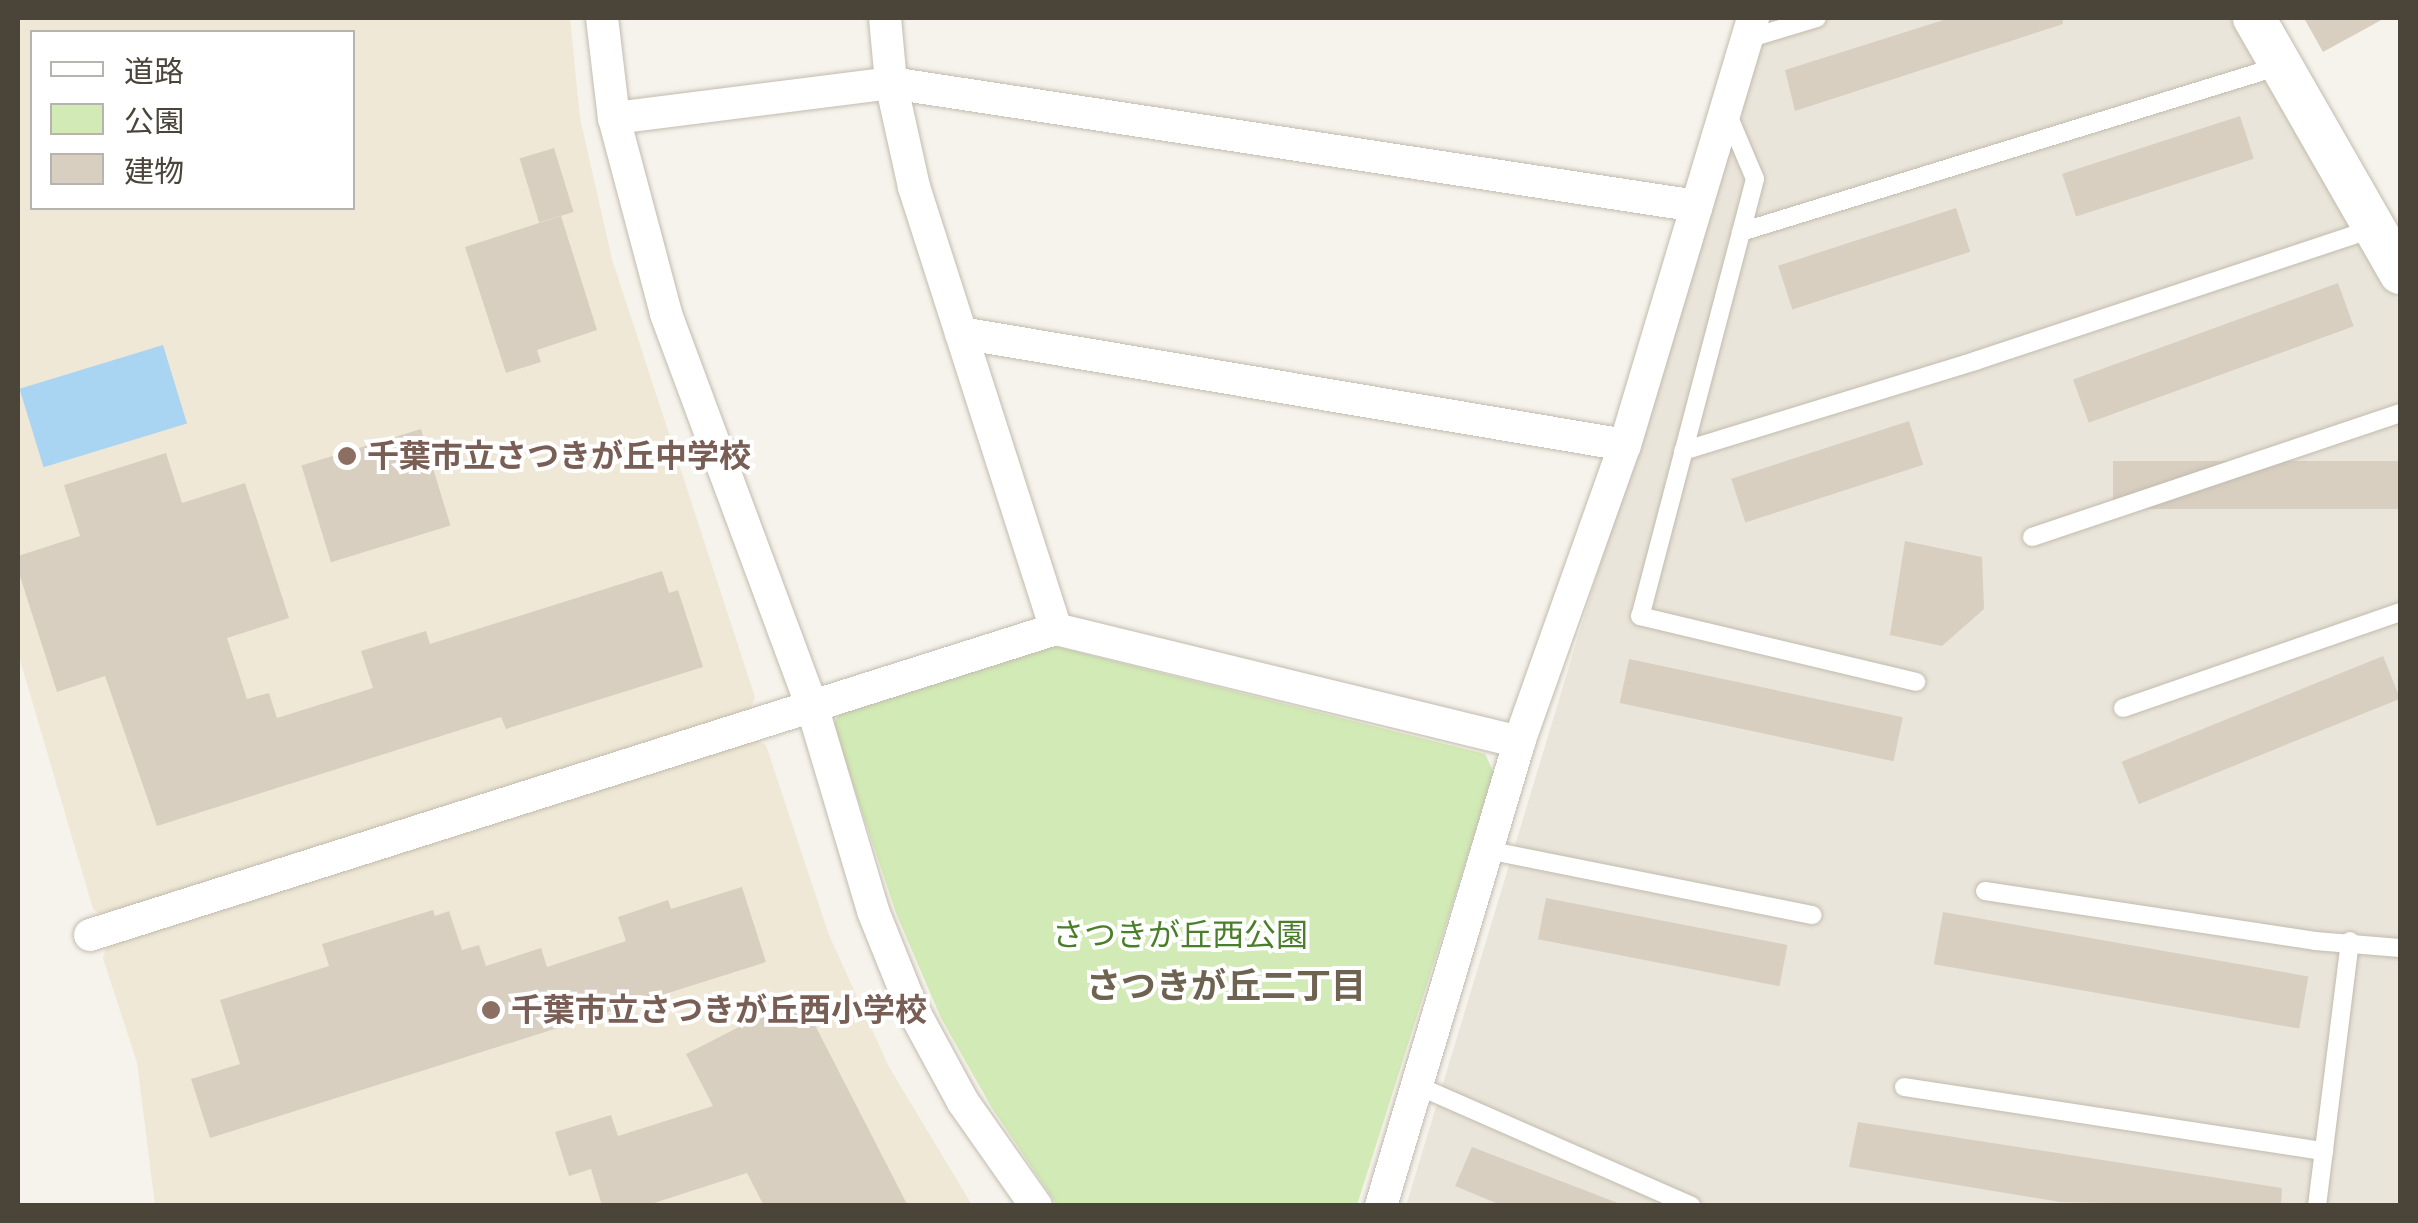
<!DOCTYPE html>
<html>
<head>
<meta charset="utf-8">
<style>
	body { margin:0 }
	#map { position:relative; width:2418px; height:1223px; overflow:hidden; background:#f6f3ec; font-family:Rubik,"Noto Sans JP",sans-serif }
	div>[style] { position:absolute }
	.residential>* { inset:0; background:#eae5da }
	.education>* { inset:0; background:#efe8d6 }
	.green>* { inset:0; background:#d2eab5 }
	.water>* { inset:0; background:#a9d4f2; transform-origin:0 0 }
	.building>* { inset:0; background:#d8cfc1; transform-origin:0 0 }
	.roads { filter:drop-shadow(0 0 2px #c2bbae) drop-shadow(0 0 2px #c2bbae) }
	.service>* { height:18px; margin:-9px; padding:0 9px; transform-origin:9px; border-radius:9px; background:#fff }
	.minor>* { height:32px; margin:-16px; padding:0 16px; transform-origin:16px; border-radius:16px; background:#fff }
	.tertiary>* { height:42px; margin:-21px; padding:0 21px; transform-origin:21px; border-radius:21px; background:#fff }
	.dots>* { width:28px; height:28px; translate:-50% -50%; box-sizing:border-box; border:5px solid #fff; border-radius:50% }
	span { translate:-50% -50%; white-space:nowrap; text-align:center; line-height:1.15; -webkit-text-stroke:8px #fff; paint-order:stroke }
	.education-label { font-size:32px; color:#785e54; font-weight:700 }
	.left { translate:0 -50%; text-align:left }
	.park-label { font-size:32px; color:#4a7f2a }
	.neighbourhood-label { font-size:35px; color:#6e6250; font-weight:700 }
	.frame { position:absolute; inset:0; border:20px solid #4b4439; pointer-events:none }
	.legend { position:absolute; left:30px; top:30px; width:325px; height:180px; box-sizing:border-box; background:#fff; border:2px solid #b7b4b0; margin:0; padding:12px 18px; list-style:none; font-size:30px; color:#4b4439 }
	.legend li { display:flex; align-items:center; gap:20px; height:50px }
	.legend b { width:50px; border:2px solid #b7b4b0 }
</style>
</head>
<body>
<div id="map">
	<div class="residential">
		<div style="clip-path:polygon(1765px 18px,2234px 18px,2400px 303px,2400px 1205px,1406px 1206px)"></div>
	</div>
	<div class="education">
		<div style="clip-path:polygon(evenodd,18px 18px,570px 18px,580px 118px,612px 259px,755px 697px,750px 710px,104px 917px,93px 909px,18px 653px,18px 18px,32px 32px,352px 32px,352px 208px,32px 208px,32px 32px)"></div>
		<div style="clip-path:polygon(749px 737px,766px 745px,829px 935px,889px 1067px,972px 1205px,155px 1205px,137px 1063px,103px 958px,107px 945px)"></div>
	</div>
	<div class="green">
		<div style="clip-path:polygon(1050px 645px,1485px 754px,1494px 773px,1357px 1205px,1057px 1205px,992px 1108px,941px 1018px,896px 913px,833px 725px,843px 709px)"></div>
	</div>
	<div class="water">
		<div style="left:163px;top:345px;width:82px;height:150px;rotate:73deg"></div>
	</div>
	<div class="building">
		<div style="clip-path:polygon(1950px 18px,2062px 18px,2063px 24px,1795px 111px,1785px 70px)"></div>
		<div style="clip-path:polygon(2304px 18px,2385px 18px,2323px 52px)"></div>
		<div style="left:2240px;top:116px;width:45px;height:187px;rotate:72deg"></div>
		<div style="left:554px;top:148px;width:67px;height:36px;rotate:73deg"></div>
		<div style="left:1956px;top:208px;width:46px;height:187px;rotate:72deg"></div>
		<div style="clip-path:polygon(561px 216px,597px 330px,537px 350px,541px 362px,506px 373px,465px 247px)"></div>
		<div style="left:2338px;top:283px;width:46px;height:282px;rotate:70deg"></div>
		<div style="left:1909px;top:421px;width:46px;height:187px;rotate:72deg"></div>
		<div style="left:421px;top:429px;width:101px;height:125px;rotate:73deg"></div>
		<div style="clip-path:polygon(166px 453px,182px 503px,245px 483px,289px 618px,227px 638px,247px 699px,269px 693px,277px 718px,373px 688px,361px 651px,426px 631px,430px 644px,662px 571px,669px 593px,678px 590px,703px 667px,506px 729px,501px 717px,157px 826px,105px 676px,57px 692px,18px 570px,18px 556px,80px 536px,64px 485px)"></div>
		<div style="left:2400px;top:461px;width:48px;height:287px;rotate:90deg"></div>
		<div style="clip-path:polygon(1905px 541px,1982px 557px,1984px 609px,1942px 646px,1890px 635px)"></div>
		<div style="left:2383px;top:656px;width:46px;height:282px;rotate:68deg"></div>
		<div style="left:1629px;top:659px;width:280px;height:45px;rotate:12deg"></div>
		<div style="clip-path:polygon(742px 887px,766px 962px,210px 1138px,191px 1079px,240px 1064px,220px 1000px,329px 966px,322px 944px,433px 910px,435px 916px,449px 911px,462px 950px,479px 945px,486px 966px,541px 948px,547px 967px,626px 941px,618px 917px,668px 900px,671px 909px)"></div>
		<div style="left:1546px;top:898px;width:246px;height:42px;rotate:11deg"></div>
		<div style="left:1943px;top:912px;width:371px;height:53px;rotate:10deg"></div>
		<div style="clip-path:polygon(800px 996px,908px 1206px,764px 1206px,747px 1173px,645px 1206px,602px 1206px,591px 1169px,569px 1176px,555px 1132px,611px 1115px,618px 1136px,713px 1106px,686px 1054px)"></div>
		<div style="clip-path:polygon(1858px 1122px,2282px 1188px,2281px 1206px,2060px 1202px,1849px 1167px)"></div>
		<div style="clip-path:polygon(1472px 1147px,1618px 1203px,1617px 1206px,1503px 1206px,1455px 1186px)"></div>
	</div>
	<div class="roads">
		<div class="service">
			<div style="left:1747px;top:39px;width:73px;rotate:-16.7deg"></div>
			<div style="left:1728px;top:115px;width:69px;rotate:67.1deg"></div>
			<div style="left:1755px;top:179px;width:452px;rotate:104.7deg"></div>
			<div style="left:1640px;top:616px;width:284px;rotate:13.4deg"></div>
			<div style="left:1741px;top:232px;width:564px;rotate:-17.12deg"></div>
			<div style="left:1683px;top:451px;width:306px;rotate:-17.1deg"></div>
			<div style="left:1975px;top:361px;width:418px;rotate:-18.4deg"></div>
			<div style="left:2032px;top:537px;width:388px;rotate:-18.6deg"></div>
			<div style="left:2123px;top:708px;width:293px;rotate:-19.1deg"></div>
			<div style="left:1487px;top:850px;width:332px;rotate:11.3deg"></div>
			<div style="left:1985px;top:891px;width:334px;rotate:8.6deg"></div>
			<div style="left:2315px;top:941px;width:85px;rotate:4.7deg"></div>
			<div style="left:1416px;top:1085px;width:301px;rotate:23.7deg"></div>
			<div style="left:1904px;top:1087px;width:425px;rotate:8.7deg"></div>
			<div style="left:2317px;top:1206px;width:267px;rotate:-82.9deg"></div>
		</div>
		<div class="minor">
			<div style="left:602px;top:18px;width:101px;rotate:83.2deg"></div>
			<div style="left:614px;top:118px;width:203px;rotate:75.1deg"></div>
			<div style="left:666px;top:314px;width:418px;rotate:69.6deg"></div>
			<div style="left:812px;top:706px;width:214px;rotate:73.4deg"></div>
			<div style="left:873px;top:911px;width:105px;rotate:68.1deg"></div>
			<div style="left:912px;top:1008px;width:107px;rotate:61.5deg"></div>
			<div style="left:963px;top:1102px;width:127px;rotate:54.9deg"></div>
			<div style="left:885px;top:18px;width:65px;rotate:84.7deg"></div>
			<div style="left:891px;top:83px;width:107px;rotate:77.5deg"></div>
			<div style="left:914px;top:187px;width:464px;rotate:72.2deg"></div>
			<div style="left:614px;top:118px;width:279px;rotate:-7.2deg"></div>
			<div style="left:891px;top:83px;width:815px;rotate:8.68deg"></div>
			<div style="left:961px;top:333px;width:673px;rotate:9.57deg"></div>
			<div style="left:90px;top:935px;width:1013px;rotate:-17.58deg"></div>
			<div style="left:1056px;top:629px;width:477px;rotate:13.7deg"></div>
			<div style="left:1381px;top:1206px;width:484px;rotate:-73.4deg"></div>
			<div style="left:1519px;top:742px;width:315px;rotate:-70.4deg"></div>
			<div style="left:1625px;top:445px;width:446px;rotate:-73.3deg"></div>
		</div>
		<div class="tertiary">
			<div style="left:2254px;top:18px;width:294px;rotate:60.2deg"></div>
		</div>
	</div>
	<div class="dots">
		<div style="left:347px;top:456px;background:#8d6e63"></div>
		<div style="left:491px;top:1010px;background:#8d6e63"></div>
	</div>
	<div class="education-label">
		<span class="left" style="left:367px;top:456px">千葉市立さつきが丘中学校</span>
		<span class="left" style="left:511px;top:1010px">千葉市立さつきが丘西小学校</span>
	</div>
	<div class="park-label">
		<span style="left:1180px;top:935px">さつきが丘西公園</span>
	</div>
	<div class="neighbourhood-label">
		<span style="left:1226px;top:986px">さつきが丘二丁目</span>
	</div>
	<div class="frame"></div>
	<ul class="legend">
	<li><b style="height:12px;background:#fff"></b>道路</li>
	<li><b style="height:28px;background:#d2eab5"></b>公園</li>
	<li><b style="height:28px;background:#d8cfc1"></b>建物</li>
	</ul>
</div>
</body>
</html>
